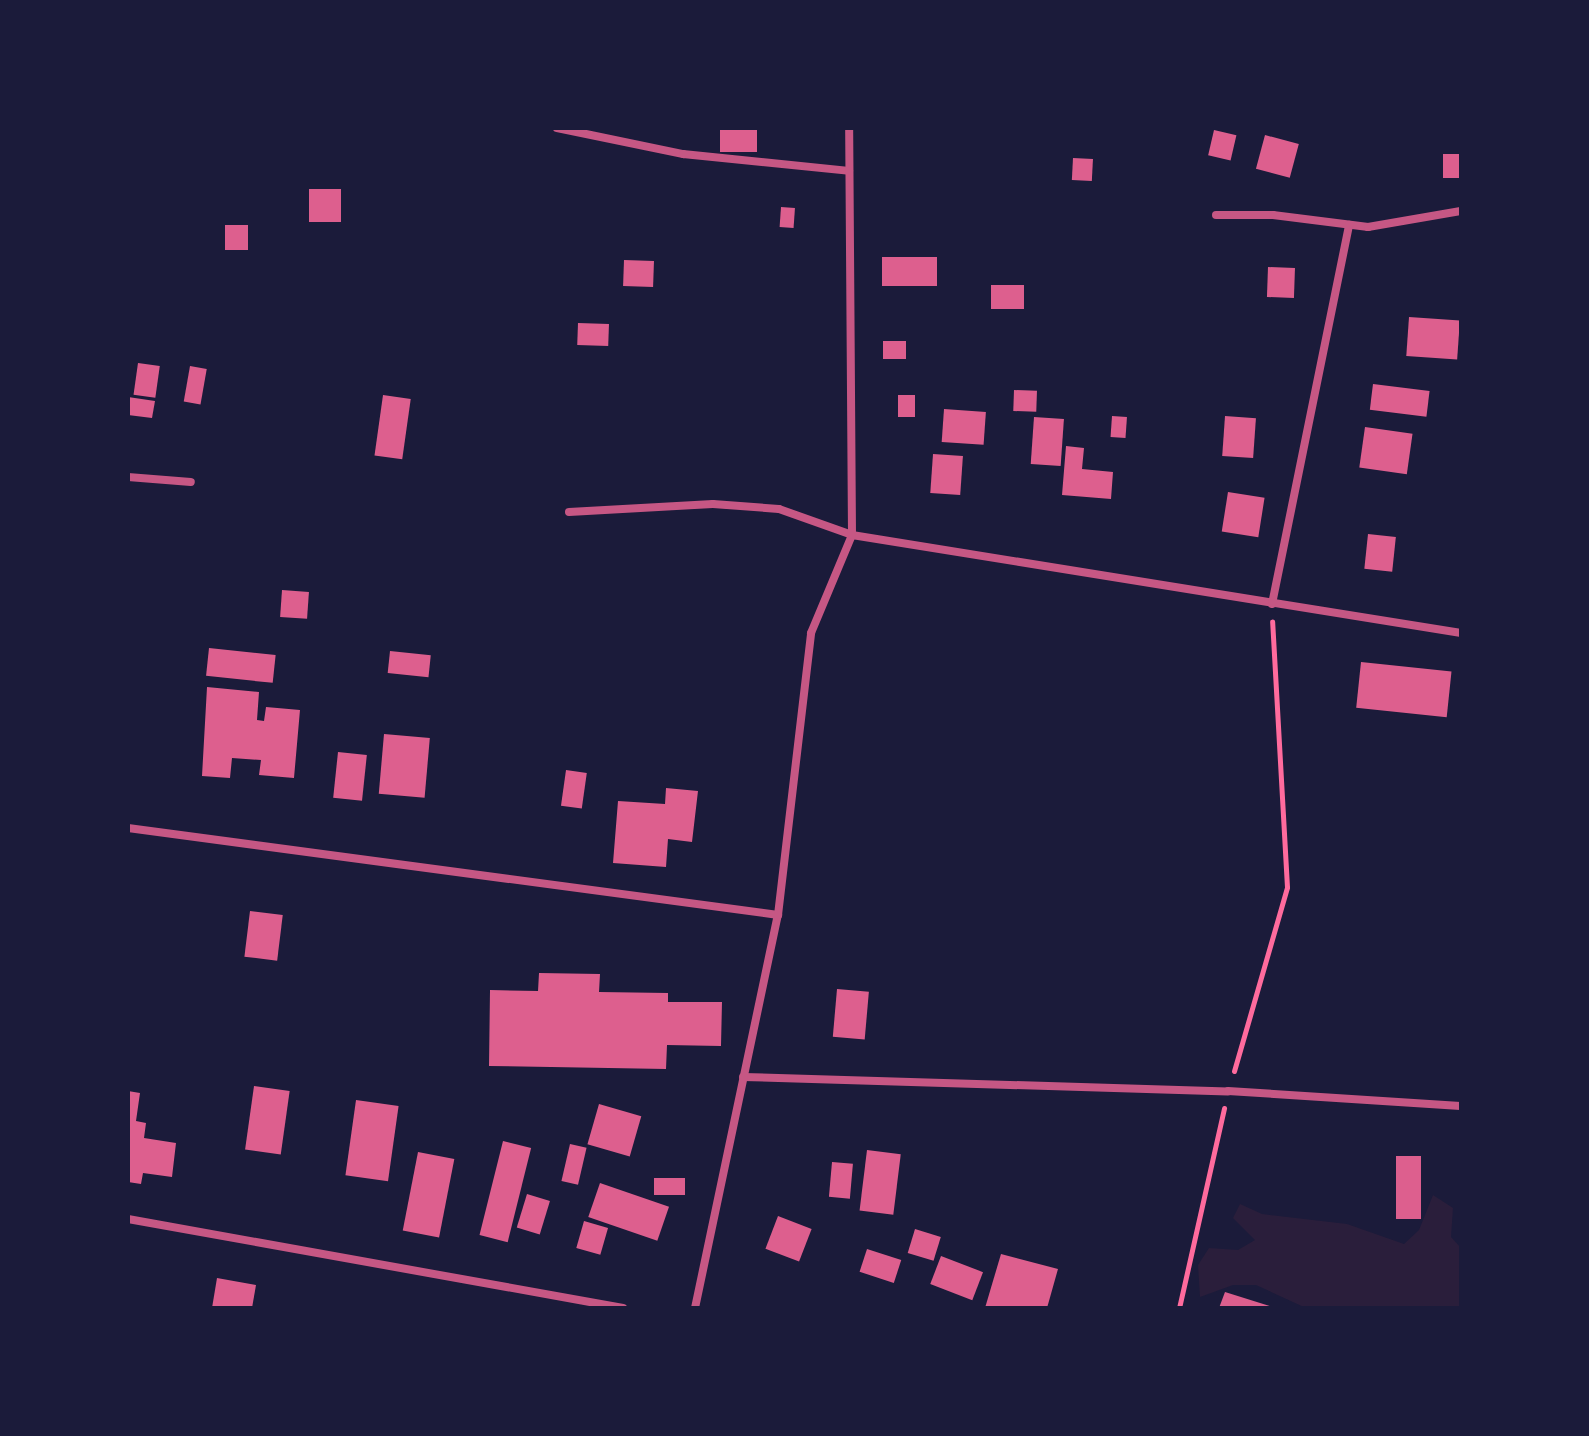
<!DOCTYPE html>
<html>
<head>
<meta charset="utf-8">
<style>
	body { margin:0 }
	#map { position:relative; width:1589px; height:1436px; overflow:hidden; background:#1b1b3a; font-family:"Archivo Narrow",sans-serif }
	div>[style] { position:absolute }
	.green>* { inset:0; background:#2a1e3b }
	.building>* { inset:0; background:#dd5f8e; transform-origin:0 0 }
	.path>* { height:5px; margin:-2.5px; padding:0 2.5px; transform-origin:2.5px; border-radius:2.5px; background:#ff6b9d }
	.minor>* { height:8px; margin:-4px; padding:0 4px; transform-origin:4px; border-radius:4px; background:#c65784 }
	span { translate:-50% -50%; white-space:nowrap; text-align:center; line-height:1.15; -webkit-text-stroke:7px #1b1b3a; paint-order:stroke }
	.frame { position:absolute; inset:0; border:130px solid #1b1b3a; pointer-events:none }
</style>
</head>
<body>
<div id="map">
	<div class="green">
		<div style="clip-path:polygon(1433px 1195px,1453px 1208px,1451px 1237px,1461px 1248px,1461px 1308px,1306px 1308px,1256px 1285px,1233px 1285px,1200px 1297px,1198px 1265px,1209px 1248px,1238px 1250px,1255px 1240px,1233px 1218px,1240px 1204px,1262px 1214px,1347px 1224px,1404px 1244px,1419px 1230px)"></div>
	</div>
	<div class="building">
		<div style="left:720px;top:128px;width:37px;height:24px"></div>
		<div style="left:1214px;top:130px;width:23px;height:26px;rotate:13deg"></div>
		<div style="left:1265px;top:135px;width:35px;height:35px;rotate:15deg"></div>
		<div style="left:1443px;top:154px;width:17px;height:24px"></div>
		<div style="left:1073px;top:158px;width:20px;height:22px;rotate:3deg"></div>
		<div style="left:309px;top:189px;width:32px;height:33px"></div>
		<div style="left:781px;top:207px;width:14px;height:20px;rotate:4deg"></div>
		<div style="left:225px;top:225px;width:23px;height:25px"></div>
		<div style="left:882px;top:257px;width:55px;height:29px"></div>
		<div style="left:624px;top:260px;width:30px;height:26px;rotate:2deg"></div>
		<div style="left:1268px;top:267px;width:27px;height:30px;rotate:2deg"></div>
		<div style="left:991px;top:285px;width:33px;height:24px"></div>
		<div style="left:1409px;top:317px;width:51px;height:39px;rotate:4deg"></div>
		<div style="left:578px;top:323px;width:31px;height:22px;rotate:2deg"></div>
		<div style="left:883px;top:341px;width:23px;height:18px"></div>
		<div style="left:138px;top:363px;width:22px;height:32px;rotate:8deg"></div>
		<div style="left:190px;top:366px;width:17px;height:36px;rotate:10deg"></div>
		<div style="left:1373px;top:384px;width:57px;height:26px;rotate:7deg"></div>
		<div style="left:1014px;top:390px;width:23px;height:21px;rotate:2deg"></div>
		<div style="left:383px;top:395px;width:28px;height:61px;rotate:8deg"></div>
		<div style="left:898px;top:395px;width:17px;height:22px"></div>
		<div style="clip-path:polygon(128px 397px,155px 401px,152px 418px,128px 415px)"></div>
		<div style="left:944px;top:409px;width:42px;height:33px;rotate:4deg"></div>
		<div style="left:1112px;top:416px;width:15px;height:21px;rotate:4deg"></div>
		<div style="left:1225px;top:416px;width:31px;height:40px;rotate:4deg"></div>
		<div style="left:1034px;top:417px;width:30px;height:47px;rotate:4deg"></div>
		<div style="left:1365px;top:427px;width:48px;height:41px;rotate:8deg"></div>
		<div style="clip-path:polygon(1066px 446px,1084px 448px,1082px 469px,1113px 472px,1111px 499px,1062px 495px)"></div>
		<div style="left:933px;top:454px;width:30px;height:39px;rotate:4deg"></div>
		<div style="left:1228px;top:492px;width:37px;height:40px;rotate:9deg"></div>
		<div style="left:1368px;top:534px;width:28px;height:35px;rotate:6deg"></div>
		<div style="left:282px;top:590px;width:27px;height:27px;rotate:4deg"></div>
		<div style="left:209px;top:648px;width:67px;height:28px;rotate:6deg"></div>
		<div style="left:390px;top:651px;width:41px;height:22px;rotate:6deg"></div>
		<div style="left:1361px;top:662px;width:91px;height:46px;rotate:6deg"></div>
		<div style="clip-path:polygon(207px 687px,259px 692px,257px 720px,264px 721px,266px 707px,300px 710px,294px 778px,259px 775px,261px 760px,232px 758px,230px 778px,202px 776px)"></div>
		<div style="left:384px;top:734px;width:46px;height:60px;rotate:5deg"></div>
		<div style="left:338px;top:752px;width:29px;height:46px;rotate:6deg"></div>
		<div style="left:566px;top:770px;width:21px;height:36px;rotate:8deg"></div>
		<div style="clip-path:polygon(666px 788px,698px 791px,692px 842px,668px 839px,666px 867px,613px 863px,618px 801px,665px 804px)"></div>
		<div style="left:250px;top:911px;width:33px;height:46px;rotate:7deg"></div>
		<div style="clip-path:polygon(539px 973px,600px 974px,599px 992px,668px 993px,668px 1002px,722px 1002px,721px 1046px,667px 1045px,666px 1069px,489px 1066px,490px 990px,538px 991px)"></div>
		<div style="left:837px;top:989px;width:32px;height:48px;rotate:5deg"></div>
		<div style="left:254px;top:1086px;width:36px;height:64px;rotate:8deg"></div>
		<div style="clip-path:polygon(128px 1091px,140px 1093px,136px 1121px,146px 1123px,144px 1138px,176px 1143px,172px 1177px,143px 1173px,141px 1184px,128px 1182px)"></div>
		<div style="left:356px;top:1100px;width:43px;height:76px;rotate:8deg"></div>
		<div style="left:599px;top:1104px;width:44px;height:42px;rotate:16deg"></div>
		<div style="left:503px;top:1141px;width:29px;height:97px;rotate:14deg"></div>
		<div style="left:570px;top:1144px;width:17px;height:38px;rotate:13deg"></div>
		<div style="left:867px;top:1150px;width:34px;height:61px;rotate:7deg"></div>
		<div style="left:418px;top:1152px;width:37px;height:80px;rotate:11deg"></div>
		<div style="left:1396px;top:1156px;width:25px;height:63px"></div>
		<div style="left:832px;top:1162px;width:21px;height:35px;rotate:5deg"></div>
		<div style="left:654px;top:1178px;width:31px;height:17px"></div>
		<div style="left:600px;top:1183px;width:73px;height:36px;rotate:19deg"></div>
		<div style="left:527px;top:1194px;width:24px;height:35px;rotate:17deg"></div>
		<div style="left:778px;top:1216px;width:36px;height:35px;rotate:21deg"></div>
		<div style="left:584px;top:1221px;width:25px;height:28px;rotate:16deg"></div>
		<div style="left:915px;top:1229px;width:27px;height:25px;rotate:17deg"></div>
		<div style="left:867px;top:1249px;width:36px;height:24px;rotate:18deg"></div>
		<div style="clip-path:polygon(1001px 1254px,1058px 1269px,1047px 1308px,985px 1308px)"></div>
		<div style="left:941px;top:1256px;width:45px;height:30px;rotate:21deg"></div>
		<div style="clip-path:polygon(217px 1278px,256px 1285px,252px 1308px,212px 1308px)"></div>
		<div style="clip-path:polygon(1225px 1292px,1273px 1307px,1273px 1308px,1219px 1308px)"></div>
	</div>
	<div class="path">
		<div style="left:1234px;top:1071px;width:191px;rotate:-73.9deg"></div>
		<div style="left:1287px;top:887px;width:266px;rotate:-93.2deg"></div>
		<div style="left:1179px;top:1308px;width:205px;rotate:-77.3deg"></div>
	</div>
	<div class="minor">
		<div style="left:557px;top:128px;width:129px;rotate:11.7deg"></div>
		<div style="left:683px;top:154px;width:167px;rotate:5.8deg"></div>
		<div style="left:1216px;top:215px;width:57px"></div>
		<div style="left:1273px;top:215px;width:96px;rotate:7.2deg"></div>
		<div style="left:1368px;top:227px;width:94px;rotate:-9.8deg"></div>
		<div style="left:128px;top:477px;width:63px;rotate:4.5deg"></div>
		<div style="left:569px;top:512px;width:144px;rotate:-3.2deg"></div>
		<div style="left:713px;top:504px;width:66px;rotate:4.3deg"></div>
		<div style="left:779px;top:509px;width:77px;rotate:19.6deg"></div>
		<div style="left:852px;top:535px;width:617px;rotate:9.14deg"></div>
		<div style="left:1272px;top:604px;width:387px;rotate:-78.5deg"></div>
		<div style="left:128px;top:828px;width:656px;rotate:7.62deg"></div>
		<div style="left:743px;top:1077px;width:485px;rotate:1.7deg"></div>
		<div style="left:1228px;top:1091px;width:233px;rotate:3.7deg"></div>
		<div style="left:128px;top:1219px;width:503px;rotate:10.19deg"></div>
		<div style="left:695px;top:1308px;width:402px;rotate:-78.1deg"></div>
		<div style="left:778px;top:915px;width:284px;rotate:-83.3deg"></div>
		<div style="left:811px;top:633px;width:106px;rotate:-67.3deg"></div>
		<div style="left:852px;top:535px;width:407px;rotate:-90.4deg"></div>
	</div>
	<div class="frame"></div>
</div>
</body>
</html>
